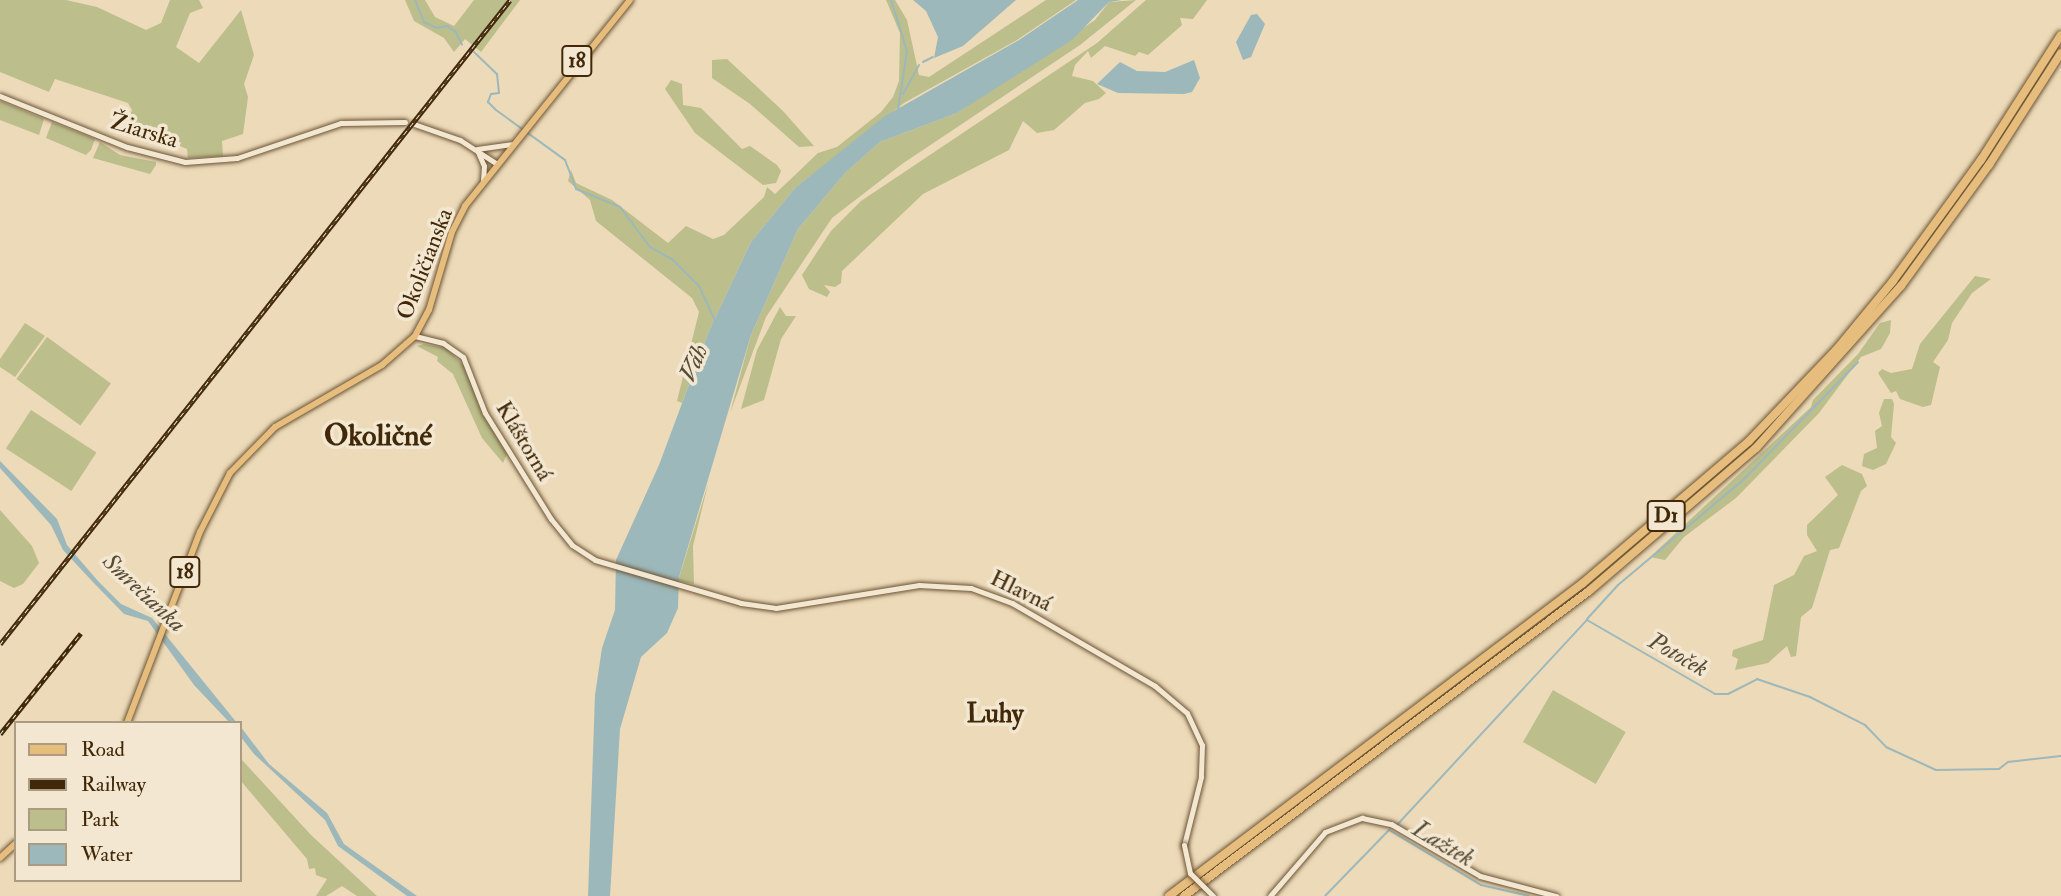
<!DOCTYPE html>
<html>
<head>
<meta charset="utf-8">
<style>
	body { margin:0 }
	#map { position:relative; width:2061px; height:896px; overflow:hidden; background:#ecdab9; font-family:"IM FELL Double Pica",serif }
	div>[style] { position:absolute }
	.green>* { inset:0; background:#bcbe8c; transform-origin:0 0 }
	.water>* { inset:0; background:#9db8ba }
	.stream>* { height:2px; margin:-1px; padding:0 1px; transform-origin:1px; border-radius:1px; background:#9db8ba }
	.roads { filter:drop-shadow(0 0 2px #6b5435) drop-shadow(0 0 2px #6b5435) }
	.tertiary>* { height:5px; margin:-2.5px; padding:0 2.5px; transform-origin:2.5px; border-radius:2.5px; background:#f3e7d2 }
	.primary>* { height:6px; margin:-3px; padding:0 3px; transform-origin:3px; border-radius:3px; background:#e6bd7c }
	.motorway>* { height:8px; margin:-4px; padding:0 4px; transform-origin:4px; border-radius:4px; background:#e6bd7c }
	.rail>* { height:4.5px; margin-top:-2.25px; transform-origin:0; background:repeating-linear-gradient(90deg,#f3e7d2 0 5px,#402809 0 10px); box-sizing:border-box; border-block:2px solid #402809 }
	.bridges { filter:drop-shadow(0 0 2px #6b5435) drop-shadow(0 0 2px #6b5435) }
	.tertiary-bridge>* { height:5px; margin:-2.5px; padding:0 2.5px; transform-origin:2.5px; border-radius:2.5px; background:#f3e7d2 }
	span { translate:-50% -50%; white-space:nowrap; text-align:center; line-height:1.15; -webkit-text-stroke:7px #f3e7d2; paint-order:stroke }
	.shield-label span { padding:2px 5px; background:#f3e7d2; border:2px solid; border-radius:5px; -webkit-text-stroke-width:0 }
	.shield-label { font-size:21px; color:#402809; font-weight:700 }
	.street-label { font-size:23px; color:#402809 }
	.water-label { font-size:24px; color:#574c35; font-style:italic }
	.quarter-label { font-size:26px; color:#402809; font-weight:700 }
	.district-label { font-size:30px; color:#402809; font-weight:700 }
	.legend { position:absolute; left:14px; top:721px; width:228px; height:161px; box-sizing:border-box; background:#f3e7d2; border:2px solid #ab9b82; margin:0; padding:9px 12px; list-style:none; font-size:21px; color:#402809 }
	.legend li { display:flex; align-items:center; gap:14px; height:35px }
	.legend b { width:35px; border:2px solid #ab9b82 }
</style>
</head>
<body>
<div id="map">
	<div class="green">
		<div style="clip-path:polygon(0 0,66px 0,97px 7px,146px 30px,161px 23px,170px 0,199px 0,203px 8px,190px 13px,176px 47px,199px 63px,241px 10px,254px 55px,244px 84px,248px 97px,243px 134px,222px 141px,223px 156px,188px 158px,187px 149px,127px 123px,132px 110px,128px 103px,55px 79px,49px 92px,0 72px)"></div>
		<div style="clip-path:polygon(405px 0,425px 0,435px 17px,454px 26px,474px 0,520px 0,481px 52px,465px 39px,454px 52px,444px 38px,414px 21px)"></div>
		<div style="clip-path:polygon(886px 0,895px 0,907px 20px,919px 75px,929px 77px,1046px 0,1076px 0,1017px 40px,904px 103px,795px 188px,751px 242px,709px 331px,682px 403px,677px 401px,699px 312px,692px 298px,596px 221px,590px 200px,568px 181px,571px 170px,576px 183px,612px 200px,668px 243px,686px 226px,713px 239px,724px 235px,764px 197px,767px 187px,775px 194px,818px 153px,837px 147px,881px 112px,893px 97px,899px 81px,900px 33px)"></div>
		<div style="clip-path:polygon(1136px 0,1080px 45px,902px 164px,832px 218px,766px 317px,730px 413px,751px 335px,798px 229px,845px 173px,880px 142px,957px 113px,1095px 20px,1109px 2px)"></div>
		<div style="clip-path:polygon(1146px 0,1207px 0,1193px 19px,1180px 18px,1182px 25px,1148px 55px,1139px 52px,1135px 56px,1105px 46px,1091px 58px,1088px 51px,1075px 65px,1072px 76px,1093px 81px,1106px 93px,1099px 99px,1085px 103px,1054px 130px,1037px 133px,1023px 121px,1009px 150px,923px 194px,842px 271px,841px 283px,835px 287px,824px 285px,830px 292px,827px 297px,809px 289px,802px 275px,831px 231px,861px 201px,1097px 43px)"></div>
		<div style="clip-path:polygon(727px 59px,783px 111px,814px 146px,799px 147px,750px 104px,712px 78px,712px 60px)"></div>
		<div style="clip-path:polygon(671px 80px,682px 84px,683px 105px,701px 108px,742px 149px,750px 146px,777px 165px,781px 171px,776px 183px,763px 185px,695px 133px,665px 89px)"></div>
		<div style="clip-path:polygon(0 101px,44px 119px,39px 135px,0 120px)"></div>
		<div style="clip-path:polygon(52px 122px,95px 139px,91px 150px,86px 155px,46px 138px)"></div>
		<div style="clip-path:polygon(100px 142px,120px 155px,156px 162px,156px 165px,150px 174px,93px 158px)"></div>
		<div style="clip-path:polygon(1975px 276px,1991px 279px,1972px 293px,1952px 323px,1948px 340px,1933px 362px,1940px 367px,1931px 405px,1923px 407px,1900px 399px,1896px 391px,1891px 393px,1878px 373px,1882px 369px,1891px 373px,1912px 369px,1920px 344px)"></div>
		<div style="clip-path:polygon(780px 307px,786px 316px,796px 316px,781px 339px,764px 400px,741px 409px,757px 350px)"></div>
		<div style="clip-path:polygon(1891px 320px,1890px 333px,1881px 349px,1861px 357px,1819px 413px,1736px 498px,1684px 537px,1665px 560px,1650px 557px,1811px 407px,1813px 400px,1858px 354px,1880px 323px)"></div>
		<div style="clip-path:polygon(25px 323px,45px 336px,15px 377px,0 367px,0 359px)"></div>
		<div style="left:47px;top:337px;width:79px;height:52px;rotate:36deg"></div>
		<div style="clip-path:polygon(424px 344px,446px 348px,465px 367px,481px 411px,507px 454px,503px 463px,482px 438px,453px 374px,437px 361px,438px 357px,417px 346px)"></div>
		<div style="clip-path:polygon(1884px 399px,1892px 399px,1894px 404px,1891px 437px,1896px 443px,1886px 464px,1873px 470px,1862px 466px,1864px 454px,1877px 448px,1875px 431px,1882px 426px,1879px 413px)"></div>
		<div style="left:31px;top:410px;width:78px;height:46px;rotate:33deg"></div>
		<div style="clip-path:polygon(1842px 465px,1862px 474px,1867px 486px,1861px 491px,1839px 548px,1830px 550px,1812px 608px,1801px 617px,1796px 656px,1791px 657px,1787px 646px,1768px 663px,1735px 670px,1738px 659px,1732px 656px,1733px 650px,1763px 640px,1774px 585px,1794px 575px,1804px 556px,1817px 551px,1807px 535px,1807px 525px,1838px 495px,1825px 477px)"></div>
		<div style="clip-path:polygon(708px 484px,693px 546px,694px 584px,678px 581px)"></div>
		<div style="clip-path:polygon(0 510px,32px 546px,39px 563px,23px 584px,14px 588px,0 581px)"></div>
		<div style="left:1553px;top:690px;width:84px;height:60px;rotate:30deg"></div>
		<div style="clip-path:polygon(242px 760px,311px 835px,377px 896px,357px 896px,342px 886px,326px 896px,316px 896px,327px 879px,316px 875px,315px 868px,309px 869px,307px 859px,240px 780px)"></div>
	</div>
	<div class="water">
		<div style="clip-path:polygon(913px 0,1016px 0,963px 46px,934px 58px,938px 37px,926px 11px)"></div>
		<div style="clip-path:polygon(1078px 0,1122px 0,1109px 2px,1072px 40px,957px 113px,880px 142px,845px 173px,798px 229px,751px 335px,679px 577px,678px 608px,667px 633px,641px 657px,620px 729px,610px 896px,588px 896px,595px 695px,602px 648px,615px 610px,616px 560px,659px 465px,709px 331px,751px 242px,795px 188px,885px 116px,1019px 40px)"></div>
		<div style="clip-path:polygon(1257px 14px,1265px 24px,1251px 57px,1243px 60px,1236px 42px,1251px 15px)"></div>
		<div style="clip-path:polygon(1194px 60px,1200px 78px,1192px 92px,1184px 94px,1118px 93px,1097px 84px,1120px 62px,1137px 71px,1165px 72px)"></div>
		<div style="clip-path:polygon(0 461px,57px 519px,67px 545px,98px 581px,121px 604px,152px 618px,237px 723px,230px 723px,194px 685px,148px 621px,124px 614px,91px 580px,63px 550px,51px 525px,0 468px)"></div>
		<div style="clip-path:polygon(240px 726px,269px 764px,327px 813px,344px 844px,417px 896px,407px 896px,338px 846px,325px 820px,254px 754px,240px 736px)"></div>
	</div>
	<div class="stream">
		<div style="left:415px;top:0;width:24px;rotate:68deg"></div>
		<div style="left:424px;top:22px;width:14px;rotate:25deg"></div>
		<div style="left:437px;top:28px;width:10px;rotate:-11deg"></div>
		<div style="left:447px;top:26px;width:11px;rotate:34deg"></div>
		<div style="left:456px;top:32px;width:14px;rotate:65deg"></div>
		<div style="left:891px;top:0;width:53px;rotate:72.6deg"></div>
		<div style="left:907px;top:51px;width:60px;rotate:98.7deg"></div>
		<div style="left:474px;top:52px;width:32px;rotate:44deg"></div>
		<div style="left:497px;top:74px;width:19px;rotate:84deg"></div>
		<div style="left:499px;top:93px;width:8px;rotate:173deg"></div>
		<div style="left:491px;top:94px;width:9px;rotate:111deg"></div>
		<div style="left:488px;top:102px;width:11px;rotate:45deg"></div>
		<div style="left:496px;top:110px;width:85px;rotate:35.9deg"></div>
		<div style="left:565px;top:160px;width:31px;rotate:69deg"></div>
		<div style="left:576px;top:189px;width:48px;rotate:22.2deg"></div>
		<div style="left:620px;top:207px;width:50px;rotate:53.1deg"></div>
		<div style="left:650px;top:247px;width:26px;rotate:29deg"></div>
		<div style="left:673px;top:260px;width:37px;rotate:45deg"></div>
		<div style="left:699px;top:286px;width:38px;rotate:65deg"></div>
		<div style="left:923px;top:62px;width:11px;rotate:-27deg"></div>
		<div style="left:903px;top:94px;width:33px;rotate:-61deg"></div>
		<div style="left:1587px;top:619px;width:46px;rotate:-47.6deg"></div>
		<div style="left:1618px;top:585px;width:162px;rotate:-40deg"></div>
		<div style="left:1742px;top:481px;width:166px;rotate:-45.7deg"></div>
		<div style="left:1397px;top:825px;width:280px;rotate:-47.2deg"></div>
		<div style="left:1587px;top:620px;width:148px;rotate:30deg"></div>
		<div style="left:1715px;top:694px;width:13px"></div>
		<div style="left:1728px;top:694px;width:33px;rotate:-27deg"></div>
		<div style="left:1757px;top:679px;width:56px;rotate:18.8deg"></div>
		<div style="left:1810px;top:697px;width:62px;rotate:27deg"></div>
		<div style="left:1865px;top:725px;width:30px;rotate:46deg"></div>
		<div style="left:1886px;top:747px;width:55px;rotate:24.7deg"></div>
		<div style="left:1936px;top:770px;width:63px;rotate:-0.9deg"></div>
		<div style="left:1999px;top:769px;width:11px;rotate:-38deg"></div>
		<div style="left:2008px;top:762px;width:53px;rotate:-6.5deg"></div>
		<div style="left:1325px;top:896px;width:92px;rotate:-45.9deg"></div>
		<div style="left:1389px;top:830px;width:107px;rotate:30.9deg"></div>
		<div style="left:1481px;top:885px;width:49px;rotate:12.9deg"></div>
	</div>
	<div class="roads">
		<div class="tertiary">
			<div style="left:0;top:96px;width:137px;rotate:21.9deg"></div>
			<div style="left:127px;top:147px;width:60px;rotate:14.5deg"></div>
			<div style="left:185px;top:162px;width:52px;rotate:-4.4deg"></div>
			<div style="left:237px;top:158px;width:110px;rotate:-18.6deg"></div>
			<div style="left:341px;top:123px;width:64px;rotate:-0.9deg"></div>
			<div style="left:414px;top:124px;width:49px;rotate:19.2deg"></div>
			<div style="left:460px;top:140px;width:44px;rotate:33deg"></div>
			<div style="left:477px;top:149px;width:35px;rotate:-8deg"></div>
			<div style="left:478px;top:152px;width:15px;rotate:67deg"></div>
			<div style="left:484px;top:166px;width:16px;rotate:94deg"></div>
			<div style="left:415px;top:336px;width:29px;rotate:14deg"></div>
			<div style="left:443px;top:343px;width:24px;rotate:35deg"></div>
			<div style="left:463px;top:357px;width:60px;rotate:68.6deg"></div>
			<div style="left:485px;top:413px;width:125px;rotate:58.1deg"></div>
			<div style="left:551px;top:519px;width:33px;rotate:51deg"></div>
			<div style="left:572px;top:545px;width:27px;rotate:33deg"></div>
			<div style="left:595px;top:560px;width:152px;rotate:16.4deg"></div>
			<div style="left:741px;top:603px;width:35px;rotate:8deg"></div>
			<div style="left:776px;top:608px;width:145px;rotate:-9.1deg"></div>
			<div style="left:919px;top:585px;width:52px;rotate:3.3deg"></div>
			<div style="left:971px;top:588px;width:44px;rotate:20.1deg"></div>
			<div style="left:1012px;top:603px;width:165px;rotate:30.1deg"></div>
			<div style="left:1155px;top:686px;width:42px;rotate:40.2deg"></div>
			<div style="left:1187px;top:713px;width:35px;rotate:65deg"></div>
			<div style="left:1202px;top:745px;width:32px;rotate:92deg"></div>
			<div style="left:1201px;top:777px;width:70px;rotate:104deg"></div>
			<div style="left:1270px;top:896px;width:84px;rotate:-49.3deg"></div>
			<div style="left:1325px;top:832px;width:40px;rotate:-21deg"></div>
			<div style="left:1362px;top:818px;width:30px;rotate:12deg"></div>
			<div style="left:1391px;top:824px;width:103px;rotate:30.3deg"></div>
			<div style="left:1480px;top:876px;width:79px;rotate:14.7deg"></div>
		</div>
		<div class="primary">
			<div style="left:127px;top:723px;width:204px;rotate:-69.1deg"></div>
			<div style="left:200px;top:532px;width:66px;rotate:-63deg"></div>
			<div style="left:230px;top:473px;width:64px;rotate:-45.6deg"></div>
			<div style="left:275px;top:427px;width:124px;rotate:-30.1deg"></div>
			<div style="left:382px;top:365px;width:44px;rotate:-41.3deg"></div>
			<div style="left:415px;top:336px;width:30px;rotate:-62deg"></div>
			<div style="left:429px;top:310px;width:81px;rotate:-73.6deg"></div>
			<div style="left:452px;top:232px;width:29px;rotate:-63deg"></div>
			<div style="left:465px;top:206px;width:264px;rotate:-51.3deg"></div>
			<div style="left:0;top:858px;width:22px;rotate:-43deg"></div>
		</div>
		<div class="motorway">
			<div style="left:1169px;top:896px;width:519px;rotate:-37.09deg"></div>
			<div style="left:1583px;top:583px;width:218px;rotate:-40.5deg"></div>
			<div style="left:1749px;top:441px;width:127px;rotate:-46.3deg"></div>
			<div style="left:1837px;top:349px;width:88px;rotate:-50.5deg"></div>
			<div style="left:1893px;top:281px;width:150px;rotate:-54deg"></div>
			<div style="left:1981px;top:160px;width:148px;rotate:-57.4deg"></div>
			<div style="left:1184px;top:896px;width:507px;rotate:-36.98deg"></div>
			<div style="left:1589px;top:591px;width:220px;rotate:-40.6deg"></div>
			<div style="left:1756px;top:448px;width:217px;rotate:-48.2deg"></div>
			<div style="left:1901px;top:286px;width:150px;rotate:-54deg"></div>
			<div style="left:1989px;top:165px;width:133px;rotate:-57.3deg"></div>
		</div>
	</div>
	<div class="rail">
		<div style="left:0;top:644px;width:821px;rotate:-51.62deg"></div>
		<div style="left:0;top:734px;width:129px;rotate:-51.3deg"></div>
	</div>
	<div class="bridges">
		<div class="tertiary-bridge">
			<div style="left:1184px;top:845px;width:29px;rotate:78deg"></div>
			<div style="left:1190px;top:873px;width:33px;rotate:45deg"></div>
		</div>
	</div>
	<div class="shield-label">
		<span style="left:577px;top:61px">18</span>
		<span style="left:1666px;top:516px">D1</span>
		<span style="left:185px;top:572px">18</span>
	</div>
	<div class="street-label">
		<span style="left:144px;top:131px;rotate:17deg">Žiarska</span>
		<span style="left:425px;top:264px;rotate:-69deg">Okoličianska</span>
		<span style="left:524px;top:441px;rotate:59deg">Kláštorná</span>
		<span style="left:1021px;top:591px;rotate:26deg">Hlavná</span>
	</div>
	<div class="water-label">
		<span style="left:694px;top:363px;rotate:-67deg">Váh</span>
		<span style="left:144px;top:593px;rotate:43deg">Smrečianka</span>
		<span style="left:1678px;top:655px;rotate:30deg">Potoček</span>
		<span style="left:1443px;top:844px;rotate:31deg">Lažtek</span>
	</div>
	<div class="quarter-label">
		<span style="left:995px;top:715px">Luhy</span>
	</div>
	<div class="district-label">
		<span style="left:378px;top:436px">Okoličné</span>
	</div>
	<ul class="legend">
	<li><b style="height:9px;background:#e6bd7c"></b>Road</li>
	<li><b style="height:9px;background:#402809"></b>Railway</li>
	<li><b style="height:19px;background:#bcbe8c"></b>Park</li>
	<li><b style="height:19px;background:#9db8ba"></b>Water</li>
	</ul>
</div>
</body>
</html>
